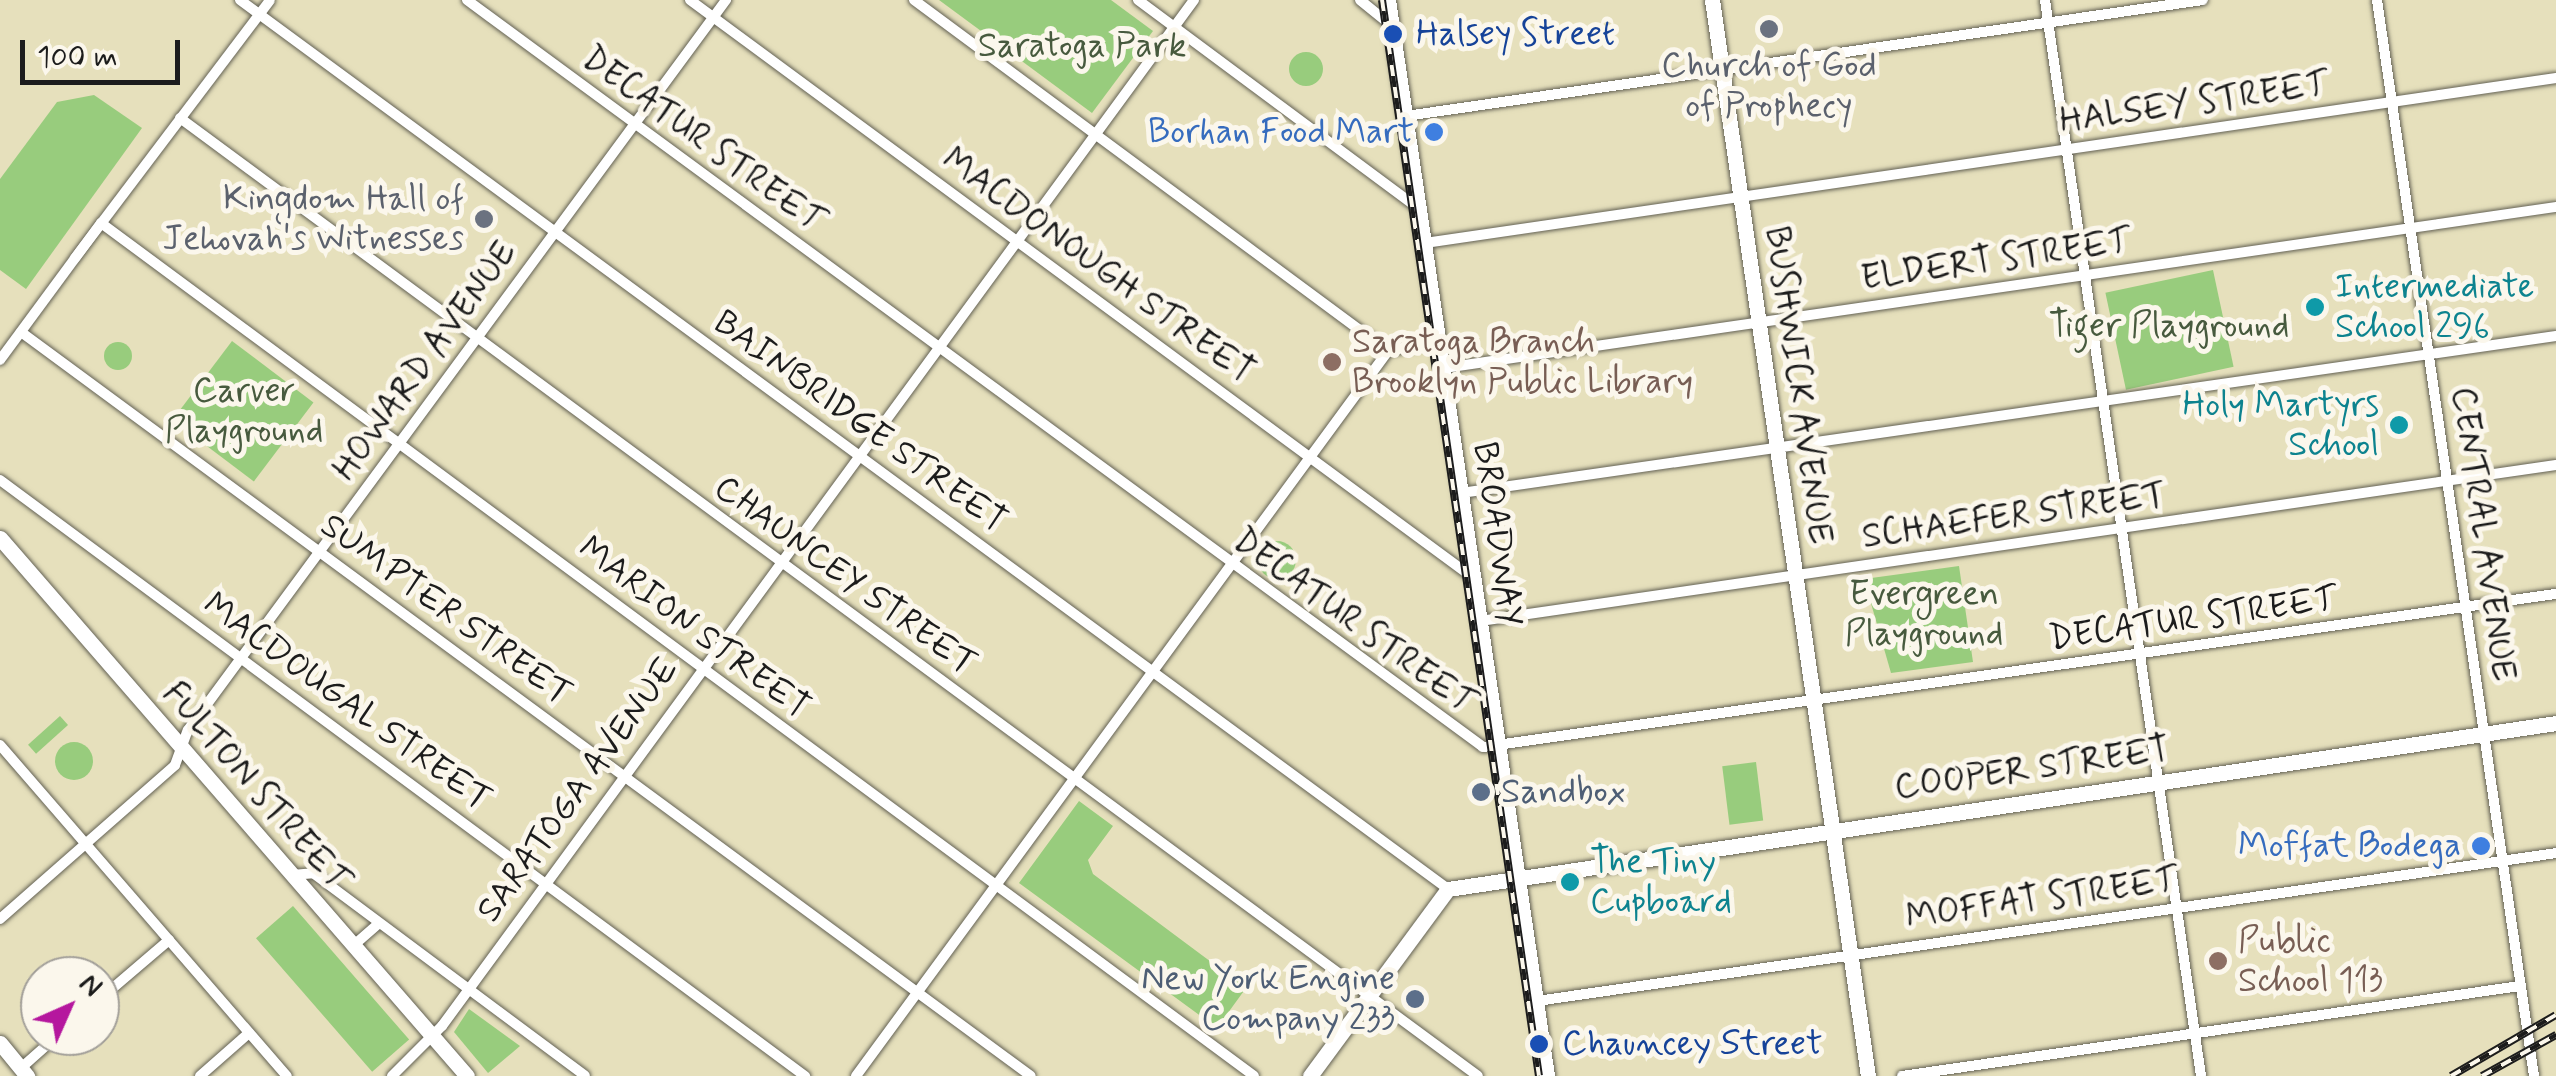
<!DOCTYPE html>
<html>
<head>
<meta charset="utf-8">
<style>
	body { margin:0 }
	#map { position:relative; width:2556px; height:1076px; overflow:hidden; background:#e6e0bc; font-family:Mynerve,sans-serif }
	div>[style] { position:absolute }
	.green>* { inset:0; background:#98cc7d; transform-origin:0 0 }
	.round { border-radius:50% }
	.roads { filter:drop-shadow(0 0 2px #636154) drop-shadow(0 0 2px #636154) }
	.minor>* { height:10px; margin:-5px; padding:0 5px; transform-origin:5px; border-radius:5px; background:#fff }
	.secondary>* { height:15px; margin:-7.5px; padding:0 7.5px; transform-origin:7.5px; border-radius:7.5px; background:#fff }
	.primary>* { height:15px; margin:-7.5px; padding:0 7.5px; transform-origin:7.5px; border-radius:7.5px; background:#fff }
	.rail>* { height:8px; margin-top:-4px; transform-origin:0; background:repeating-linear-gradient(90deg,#fbf7ec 0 11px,#1c1c1c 0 22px); box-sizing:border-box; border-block:2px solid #1c1c1c }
	.dots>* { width:28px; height:28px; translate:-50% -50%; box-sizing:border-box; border:5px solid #fbf7ec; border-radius:50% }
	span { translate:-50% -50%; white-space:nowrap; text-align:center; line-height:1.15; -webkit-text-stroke:10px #fbf7ec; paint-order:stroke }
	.transit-label { font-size:35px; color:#164399 }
	.left { translate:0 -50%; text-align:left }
	.park-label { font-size:35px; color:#475a3e }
	.worship-label { font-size:35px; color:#5b616d }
	.right { translate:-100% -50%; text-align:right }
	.street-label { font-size:35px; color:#1c1c1c }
	.shop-label { font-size:35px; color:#366cbe }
	.culture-label { font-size:35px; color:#0d838f }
	.education-label { font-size:35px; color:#785e54 }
	.service-label { font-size:35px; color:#4e5e75 }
	.north { position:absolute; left:20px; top:956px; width:100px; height:100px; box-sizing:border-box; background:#fbf7ec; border:2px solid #a29f99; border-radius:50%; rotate:45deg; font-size:28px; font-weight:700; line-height:40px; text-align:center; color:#1c1c1c }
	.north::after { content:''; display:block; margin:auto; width:35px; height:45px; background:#b5179e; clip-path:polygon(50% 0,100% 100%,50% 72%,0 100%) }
	.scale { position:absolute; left:20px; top:40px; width:160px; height:45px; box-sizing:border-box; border:5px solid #1c1c1c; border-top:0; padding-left:12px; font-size:30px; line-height:35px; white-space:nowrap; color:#1c1c1c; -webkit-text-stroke:8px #fbf7ec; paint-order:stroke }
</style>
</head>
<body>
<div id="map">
	<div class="green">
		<div style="clip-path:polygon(939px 0,1111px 0,1153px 31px,1092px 113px)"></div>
		<div class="round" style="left:1289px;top:52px;width:34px;height:34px"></div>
		<div style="clip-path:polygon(94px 95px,142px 128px,26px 289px,0 270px,0 179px,57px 102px)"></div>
		<div style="left:2213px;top:270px;width:99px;height:110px;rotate:78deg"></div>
		<div style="left:232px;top:341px;width:102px;height:99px;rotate:37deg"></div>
		<div class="round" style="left:104px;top:342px;width:28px;height:28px"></div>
		<div class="round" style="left:1258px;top:541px;width:38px;height:38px"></div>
		<div style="clip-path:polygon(1959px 566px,1973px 662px,1891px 673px,1864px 579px)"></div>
		<div style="left:60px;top:716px;width:12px;height:43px;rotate:48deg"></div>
		<div class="round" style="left:55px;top:742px;width:38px;height:38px"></div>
		<div style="left:1756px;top:762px;width:59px;height:34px;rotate:83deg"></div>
		<div style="clip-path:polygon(1079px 801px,1113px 826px,1088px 860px,1093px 874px,1246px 988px,1217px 1028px,1019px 883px)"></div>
		<div style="left:293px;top:906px;width:177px;height:49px;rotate:49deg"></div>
		<div style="clip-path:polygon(469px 1009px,520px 1046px,488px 1073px,454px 1032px)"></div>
	</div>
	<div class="roads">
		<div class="minor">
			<div style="left:240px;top:0;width:1500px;rotate:36.35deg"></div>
			<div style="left:467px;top:0;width:1261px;rotate:36.32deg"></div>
			<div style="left:1483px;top:747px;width:1084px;rotate:-8.12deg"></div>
			<div style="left:690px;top:0;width:972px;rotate:36.42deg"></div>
			<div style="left:914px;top:0;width:590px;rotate:36.52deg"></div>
			<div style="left:1138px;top:0;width:350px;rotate:36.6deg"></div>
			<div style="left:1360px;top:0;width:41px;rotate:39.1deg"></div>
			<div style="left:2045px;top:0;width:1087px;rotate:81.75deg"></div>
			<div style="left:2377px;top:0;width:1087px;rotate:81.7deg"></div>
			<div style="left:1406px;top:116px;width:805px;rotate:-8.28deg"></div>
			<div style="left:180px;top:118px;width:1613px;rotate:36.43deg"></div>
			<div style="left:101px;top:223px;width:1434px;rotate:36.49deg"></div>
			<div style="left:1425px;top:243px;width:1143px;rotate:-8.3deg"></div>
			<div style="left:75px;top:258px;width:323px;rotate:-52.9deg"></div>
			<div style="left:21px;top:332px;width:1254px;rotate:36.38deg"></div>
			<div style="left:0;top:360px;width:170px;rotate:-53.6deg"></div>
			<div style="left:1444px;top:368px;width:1124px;rotate:-8.24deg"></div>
			<div style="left:0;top:480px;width:1002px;rotate:36.52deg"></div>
			<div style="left:1461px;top:493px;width:1106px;rotate:-8.16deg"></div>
			<div style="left:1480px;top:621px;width:1087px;rotate:-8.25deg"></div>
			<div style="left:0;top:745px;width:438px;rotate:49.1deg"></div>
			<div style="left:292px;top:875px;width:21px;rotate:-5deg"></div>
			<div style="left:313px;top:873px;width:339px;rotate:36.7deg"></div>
			<div style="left:0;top:919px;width:233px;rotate:-41.3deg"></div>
			<div style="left:175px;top:765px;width:37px;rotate:-70deg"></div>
			<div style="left:188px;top:730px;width:907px;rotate:-53.61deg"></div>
			<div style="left:354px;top:945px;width:33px;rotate:-41deg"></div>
			<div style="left:100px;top:999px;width:91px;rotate:-40.5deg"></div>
			<div style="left:1537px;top:1001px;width:1030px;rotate:-8.26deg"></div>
			<div style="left:21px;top:1068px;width:48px;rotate:-41.6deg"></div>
			<div style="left:200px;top:1076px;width:65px;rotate:-41.3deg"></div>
			<div style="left:392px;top:1076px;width:71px;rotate:-45deg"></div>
			<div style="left:442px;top:1026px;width:1272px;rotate:-53.76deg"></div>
			<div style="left:856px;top:1076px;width:899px;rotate:-53.73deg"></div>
			<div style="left:1388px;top:351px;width:53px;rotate:-10.9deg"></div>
			<div style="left:1902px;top:1076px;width:625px;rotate:-8.29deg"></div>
		</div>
		<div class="secondary">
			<div style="left:1712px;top:0;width:1087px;rotate:81.75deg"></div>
			<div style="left:0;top:538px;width:712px;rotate:49.04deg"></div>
			<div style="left:1310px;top:1076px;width:232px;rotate:-53.6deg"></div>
			<div style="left:1448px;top:889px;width:1120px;rotate:-8.52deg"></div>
		</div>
		<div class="primary">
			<div style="left:1388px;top:0;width:1088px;rotate:81.59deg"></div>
			<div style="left:0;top:1043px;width:43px;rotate:50.7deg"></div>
		</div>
	</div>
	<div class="rail">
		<div style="left:1382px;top:0;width:1087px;rotate:81.7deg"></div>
		<div style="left:2451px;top:1076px;width:121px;rotate:-30.2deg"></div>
		<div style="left:2482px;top:1076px;width:85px;rotate:-29deg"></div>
	</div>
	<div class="dots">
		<div style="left:1769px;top:29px;background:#6b7280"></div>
		<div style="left:1393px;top:34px;background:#1a4fb4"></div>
		<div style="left:1434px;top:132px;background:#3f7fe0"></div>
		<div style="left:484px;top:219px;background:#6b7280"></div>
		<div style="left:2315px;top:307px;background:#0f9aa8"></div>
		<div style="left:1332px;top:362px;background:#8d6e63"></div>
		<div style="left:2399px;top:425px;background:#0f9aa8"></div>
		<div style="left:1481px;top:792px;background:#5c6f8a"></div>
		<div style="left:2481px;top:846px;background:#3f7fe0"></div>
		<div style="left:1570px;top:882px;background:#0f9aa8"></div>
		<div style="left:2218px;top:961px;background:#8d6e63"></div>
		<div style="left:1415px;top:999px;background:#5c6f8a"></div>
		<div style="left:1539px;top:1044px;background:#1a4fb4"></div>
	</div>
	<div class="transit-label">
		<span class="left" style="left:1416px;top:34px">Halsey Street</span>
		<span class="left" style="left:1562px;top:1044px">Chauncey Street</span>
	</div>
	<div class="park-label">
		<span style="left:1082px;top:46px">Saratoga Park</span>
		<span style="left:2169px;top:326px">Tiger Playground</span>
		<span style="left:244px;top:411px">Carver<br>Playground</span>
		<span style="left:1924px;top:614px">Evergreen<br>Playground</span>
	</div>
	<div class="worship-label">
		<span style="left:1769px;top:86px">Church of God<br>of Prophecy</span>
		<span class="right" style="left:464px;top:219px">Kingdom Hall of<br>Jehovah's Witnesses</span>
	</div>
	<div class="street-label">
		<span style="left:2194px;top:103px;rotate:-8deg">HALSEY STREET</span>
		<span style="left:703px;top:140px;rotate:36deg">DECATUR STREET</span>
		<span style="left:1996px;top:260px;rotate:-8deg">ELDERT STREET</span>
		<span style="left:1098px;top:266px;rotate:36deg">MACDONOUGH STREET</span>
		<span style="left:425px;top:361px;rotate:-54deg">HOWARD AVENUE</span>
		<span style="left:1798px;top:385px;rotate:82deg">BUSHWICK AVENUE</span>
		<span style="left:860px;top:422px;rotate:36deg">BAINBRIDGE STREET</span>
		<span style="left:2014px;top:516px;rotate:-8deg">SCHAEFER STREET</span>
		<span style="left:1497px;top:534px;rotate:82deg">BROADWAY</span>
		<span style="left:2483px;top:534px;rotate:82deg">CENTRAL AVENUE</span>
		<span style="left:845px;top:576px;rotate:36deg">CHAUNCEY STREET</span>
		<span style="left:446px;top:610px;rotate:36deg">SUMPTER STREET</span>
		<span style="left:2193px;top:619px;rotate:-8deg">DECATUR STREET</span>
		<span style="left:1354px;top:622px;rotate:36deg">DECATUR STREET</span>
		<span style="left:694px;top:628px;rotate:37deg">MARION STREET</span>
		<span style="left:347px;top:702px;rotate:36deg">MACDOUGAL STREET</span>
		<span style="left:2032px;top:769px;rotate:-8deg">COOPER STREET</span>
		<span style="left:256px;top:787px;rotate:49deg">FULTON STREET</span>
		<span style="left:578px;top:790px;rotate:-54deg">SARATOGA AVENUE</span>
		<span style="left:2042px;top:899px;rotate:-8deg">MOFFAT STREET</span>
	</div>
	<div class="shop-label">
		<span class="right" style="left:1414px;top:132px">Borhan Food Mart</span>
		<span class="right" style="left:2461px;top:846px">Moffat Bodega</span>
	</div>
	<div class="culture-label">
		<span class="left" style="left:2335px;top:307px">Intermediate<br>School 296</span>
		<span class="right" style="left:2379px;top:425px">Holy Martyrs<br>School</span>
		<span class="left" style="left:1590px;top:882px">The Tiny<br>Cupboard</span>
	</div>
	<div class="education-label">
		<span class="left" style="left:1352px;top:362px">Saratoga Branch<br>Brooklyn Public Library</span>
		<span class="left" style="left:2238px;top:961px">Public<br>School 113</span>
	</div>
	<div class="service-label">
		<span class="left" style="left:1501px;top:792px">Sandbox</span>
		<span class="right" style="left:1395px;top:999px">New York Engine<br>Company 233</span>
	</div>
	<div class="north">N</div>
	<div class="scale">100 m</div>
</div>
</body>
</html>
